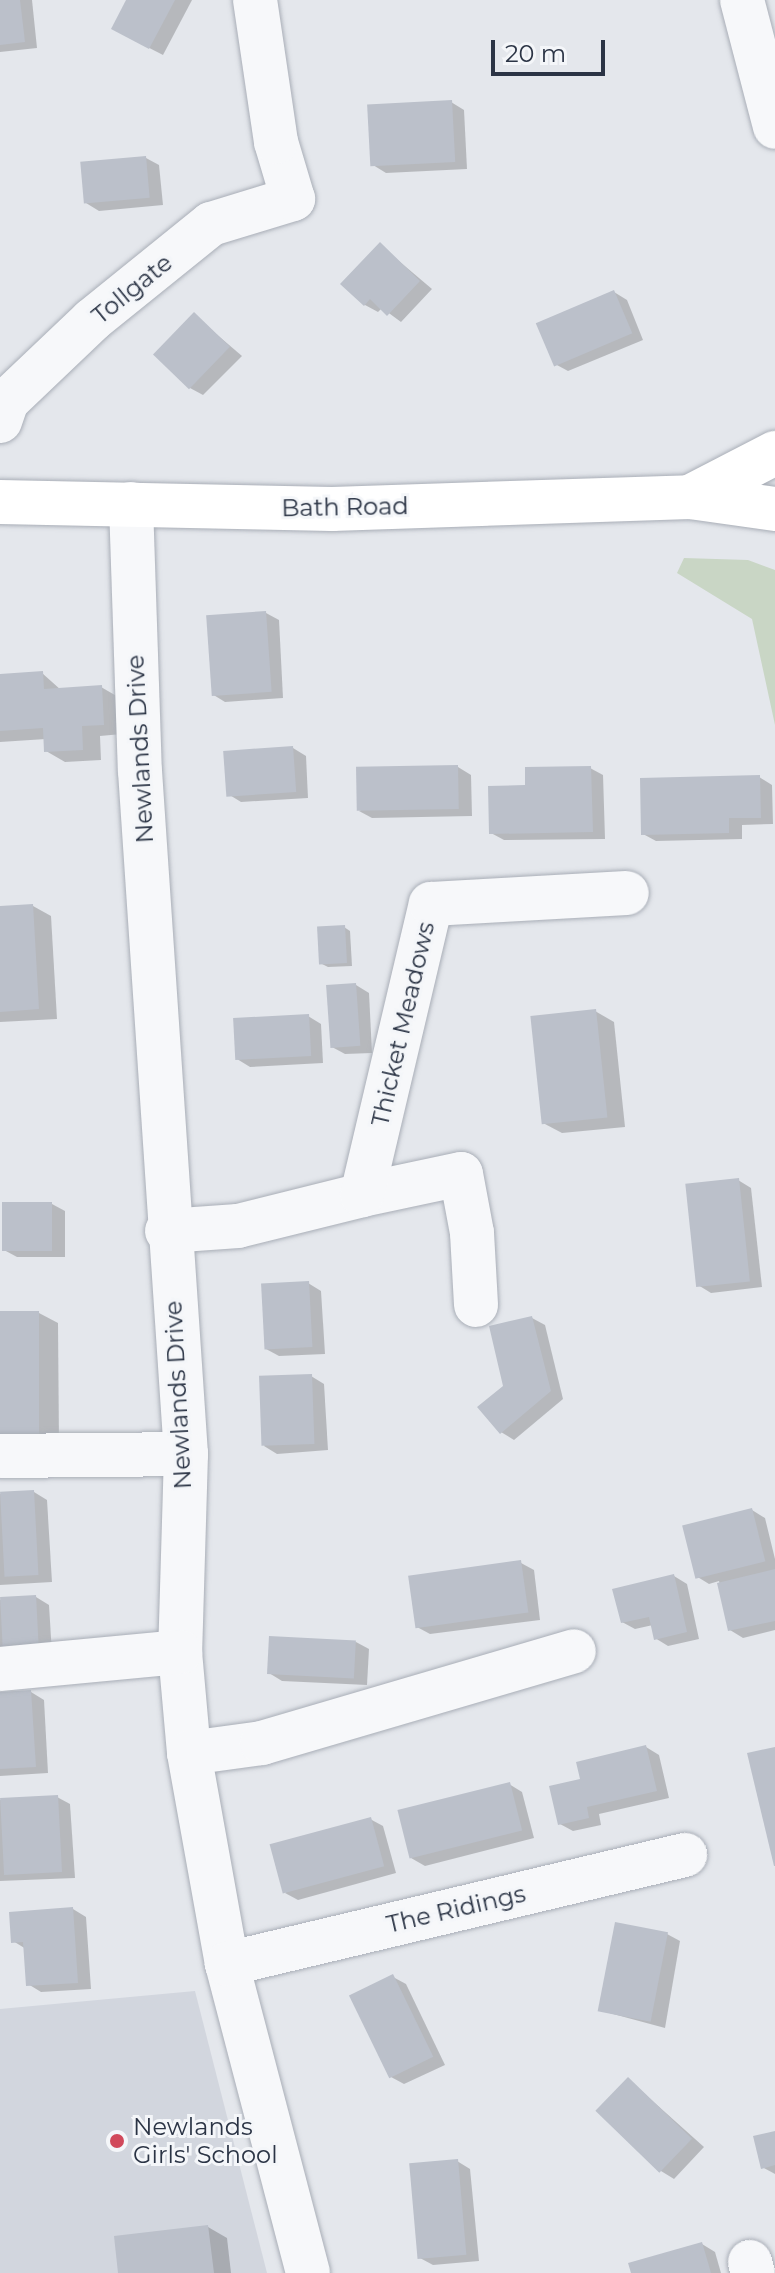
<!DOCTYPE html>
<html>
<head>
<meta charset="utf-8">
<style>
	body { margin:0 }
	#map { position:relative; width:775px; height:2273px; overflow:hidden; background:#e4e7ec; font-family:Montserrat,sans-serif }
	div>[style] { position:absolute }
	.built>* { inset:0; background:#d2d6de }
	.green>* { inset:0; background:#c9d6c5 }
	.shadow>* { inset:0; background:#0003 }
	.building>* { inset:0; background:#bbc0ca; transform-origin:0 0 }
	.roads { filter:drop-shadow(0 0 2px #a9aeb7) drop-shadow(0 0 2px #a9aeb7) }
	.minor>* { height:44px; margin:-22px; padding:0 22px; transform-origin:22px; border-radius:22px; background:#f7f8fa }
	.major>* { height:44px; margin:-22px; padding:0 22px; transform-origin:22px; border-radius:22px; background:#fff }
	.dots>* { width:22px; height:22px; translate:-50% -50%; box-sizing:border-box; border:4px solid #f4f6f9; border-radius:50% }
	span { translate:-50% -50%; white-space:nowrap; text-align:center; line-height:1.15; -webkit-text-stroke:6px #f4f6f9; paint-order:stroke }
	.street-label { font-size:24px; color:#2b3445 }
	.poi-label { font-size:24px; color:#2b3445 }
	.left { translate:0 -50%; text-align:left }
	.scale { position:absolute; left:491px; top:40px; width:114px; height:36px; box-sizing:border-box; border:4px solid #2b3445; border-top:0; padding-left:10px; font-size:24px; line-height:28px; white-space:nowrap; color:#2b3445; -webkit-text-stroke:6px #f4f6f9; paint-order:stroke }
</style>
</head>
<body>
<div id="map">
	<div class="built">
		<div style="clip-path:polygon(195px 1991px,267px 2273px,0 2273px,0 2009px)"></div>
	</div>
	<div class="green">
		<div style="clip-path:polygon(684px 558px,748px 560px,775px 570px,775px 725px,752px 619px,677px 573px)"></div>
	</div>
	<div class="shadow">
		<div style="clip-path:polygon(0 0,32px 0,37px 48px,0 52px)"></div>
		<div style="clip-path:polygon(128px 0,192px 0,163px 55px,126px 36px)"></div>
		<div style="clip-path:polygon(451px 102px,464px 110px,467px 169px,386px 173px,373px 165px)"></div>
		<div style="clip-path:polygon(146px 158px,159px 165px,163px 205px,99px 211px,86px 203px)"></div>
		<div style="clip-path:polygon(380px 245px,432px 289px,401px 322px,382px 308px,378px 312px,365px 305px,343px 284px)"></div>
		<div style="clip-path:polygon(614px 292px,627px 300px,643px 340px,568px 371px,555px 364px)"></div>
		<div style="clip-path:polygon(194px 315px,242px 356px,203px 395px,190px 388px)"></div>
		<div style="clip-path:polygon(266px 613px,279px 620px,283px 698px,225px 702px,212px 694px)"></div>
		<div style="clip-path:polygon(42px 673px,61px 690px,101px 687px,120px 698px,122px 734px,100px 736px,101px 760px,65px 762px,46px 751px,46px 739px,0 742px,0 676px)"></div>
		<div style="clip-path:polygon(293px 748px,306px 756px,308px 798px,241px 802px,228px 794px)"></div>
		<div style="clip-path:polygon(458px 767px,471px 775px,472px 816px,372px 818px,359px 811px)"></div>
		<div style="clip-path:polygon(590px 768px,603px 775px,605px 839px,504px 840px,491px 833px,527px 787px)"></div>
		<div style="clip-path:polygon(759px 777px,772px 785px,773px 824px,742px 825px,742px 839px,656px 841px,643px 834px)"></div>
		<div style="clip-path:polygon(33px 906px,51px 916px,57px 1019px,0 1022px,0 908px)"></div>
		<div style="clip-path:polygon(344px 927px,350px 931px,352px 966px,328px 967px,322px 964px)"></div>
		<div style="clip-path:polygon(356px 985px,369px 993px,372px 1053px,345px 1054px,332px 1047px)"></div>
		<div style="clip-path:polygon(595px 1011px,614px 1022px,625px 1127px,562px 1133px,543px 1123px)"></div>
		<div style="clip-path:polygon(308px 1016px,321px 1024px,323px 1063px,250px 1067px,237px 1059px)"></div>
		<div style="clip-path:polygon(738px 1180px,751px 1188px,762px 1287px,711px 1293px,698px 1285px)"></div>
		<div style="clip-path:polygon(52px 1204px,65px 1211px,65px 1257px,17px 1257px,4px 1250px)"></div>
		<div style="clip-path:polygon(308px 1283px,321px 1291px,325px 1354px,279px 1356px,266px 1349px)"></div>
		<div style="clip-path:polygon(0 1313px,39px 1313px,58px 1323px,59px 1445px,0 1440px)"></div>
		<div style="clip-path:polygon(532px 1318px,545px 1325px,563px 1399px,514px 1440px,501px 1432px)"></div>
		<div style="clip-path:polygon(311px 1376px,324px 1384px,328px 1450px,277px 1454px,264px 1446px)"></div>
		<div style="clip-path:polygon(34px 1492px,47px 1500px,52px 1582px,0 1585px,0 1494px)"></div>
		<div style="clip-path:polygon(752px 1510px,765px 1518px,775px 1559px,775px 1630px,743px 1638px,730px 1630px,719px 1581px,709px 1584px,696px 1576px)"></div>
		<div style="clip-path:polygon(521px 1563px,534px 1570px,540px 1620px,430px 1634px,417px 1627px)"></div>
		<div style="clip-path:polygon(674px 1576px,687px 1584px,699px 1639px,668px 1646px,655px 1638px,653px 1625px,635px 1629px,622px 1622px)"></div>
		<div style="clip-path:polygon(36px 1597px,49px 1605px,52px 1654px,0 1657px,0 1600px)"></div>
		<div style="clip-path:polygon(356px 1642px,369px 1649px,367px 1685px,282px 1681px,269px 1673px)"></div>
		<div style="clip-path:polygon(31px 1692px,44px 1700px,48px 1773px,0 1776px,0 1694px)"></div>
		<div style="clip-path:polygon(646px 1747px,659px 1755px,669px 1798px,599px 1814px,601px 1825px,573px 1831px,560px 1824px,582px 1781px)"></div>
		<div style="clip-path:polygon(509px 1784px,522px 1792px,534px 1838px,425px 1866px,411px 1858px)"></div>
		<div style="clip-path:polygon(57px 1797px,70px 1804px,75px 1878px,0 1881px,0 1800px)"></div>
		<div style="clip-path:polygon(370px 1819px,383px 1826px,396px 1873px,298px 1900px,285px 1893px)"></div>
		<div style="clip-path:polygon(73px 1909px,86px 1917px,91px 1989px,41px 1992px,28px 1984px,26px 1949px,13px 1941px)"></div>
		<div style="clip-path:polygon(667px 1934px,680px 1941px,665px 2028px,602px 2011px)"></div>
		<div style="clip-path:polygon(393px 1977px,406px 1984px,445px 2065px,404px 2084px,391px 2077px)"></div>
		<div style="clip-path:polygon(628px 2079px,704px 2147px,674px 2179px,661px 2171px)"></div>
		<div style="clip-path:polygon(775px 2133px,775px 2174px,762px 2167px)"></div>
		<div style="clip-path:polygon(457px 2161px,470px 2169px,479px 2261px,433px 2265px,420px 2258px)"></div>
		<div style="clip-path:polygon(208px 2227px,227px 2238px,231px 2273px,120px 2273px)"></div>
		<div style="clip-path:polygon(702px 2244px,715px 2252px,721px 2273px,633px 2273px)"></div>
	</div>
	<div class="building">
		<div style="clip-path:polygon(0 0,20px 0,25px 42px,0 45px)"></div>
		<div style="clip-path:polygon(126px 0,175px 0,149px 49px,111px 29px)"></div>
		<div style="left:452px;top:100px;width:62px;height:85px;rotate:87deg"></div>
		<div style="left:146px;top:156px;width:42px;height:66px;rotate:85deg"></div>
		<div style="clip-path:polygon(380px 242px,420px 281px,387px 316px,370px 299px,364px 306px,340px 284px)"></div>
		<div style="left:614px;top:290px;width:47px;height:85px;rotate:67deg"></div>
		<div style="left:194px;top:312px;width:50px;height:59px;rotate:44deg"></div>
		<div style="left:266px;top:611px;width:81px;height:60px;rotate:86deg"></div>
		<div style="clip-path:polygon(43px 671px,44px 689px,102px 685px,104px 725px,82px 726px,83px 750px,44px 752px,43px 728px,0 731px,0 674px)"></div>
		<div style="left:293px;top:746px;width:46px;height:70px;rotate:86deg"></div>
		<div style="left:458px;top:765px;width:44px;height:102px;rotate:89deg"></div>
		<div style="clip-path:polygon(591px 766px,593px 832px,489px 834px,488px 786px,525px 785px,525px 767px)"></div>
		<div style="clip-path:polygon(760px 775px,761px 818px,729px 818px,729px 833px,641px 835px,640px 778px)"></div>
		<div style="clip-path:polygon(33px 904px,39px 1009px,0 1012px,0 906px)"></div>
		<div style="left:345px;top:925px;width:38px;height:28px;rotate:87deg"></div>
		<div style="left:356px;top:983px;width:63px;height:30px;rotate:86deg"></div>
		<div style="left:596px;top:1009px;width:109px;height:66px;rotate:84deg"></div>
		<div style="left:309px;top:1014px;width:42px;height:76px;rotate:87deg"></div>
		<div style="left:739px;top:1178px;width:104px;height:54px;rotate:84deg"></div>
		<div style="left:2px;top:1202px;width:50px;height:49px"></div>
		<div style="left:309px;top:1281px;width:66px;height:48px;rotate:87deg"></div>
		<div style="left:0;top:1311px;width:39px;height:125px"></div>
		<div style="clip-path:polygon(532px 1316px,551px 1391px,500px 1434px,477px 1407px,503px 1386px,489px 1326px)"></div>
		<div style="left:312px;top:1374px;width:70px;height:53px;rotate:88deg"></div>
		<div style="left:34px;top:1490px;width:85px;height:34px;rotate:87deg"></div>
		<div style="left:752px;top:1508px;width:55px;height:72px;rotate:76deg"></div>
		<div style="left:521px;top:1560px;width:53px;height:114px;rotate:82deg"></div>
		<div style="clip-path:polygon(775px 1569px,775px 1621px,728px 1631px,717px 1583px)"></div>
		<div style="clip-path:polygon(674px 1574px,687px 1632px,654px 1640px,649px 1617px,621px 1623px,612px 1589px)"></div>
		<div style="left:36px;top:1595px;width:53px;height:36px;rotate:87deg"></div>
		<div style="left:269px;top:1636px;width:87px;height:38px;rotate:3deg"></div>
		<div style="clip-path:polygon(31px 1690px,36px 1767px,0 1769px,0 1692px)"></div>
		<div style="clip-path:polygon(646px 1745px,657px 1791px,587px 1807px,589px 1818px,558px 1825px,549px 1786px,580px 1779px,576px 1762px)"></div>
		<div style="clip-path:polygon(775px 1747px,775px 1866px,774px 1866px,747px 1753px)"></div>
		<div style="left:510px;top:1782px;width:50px;height:116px;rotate:76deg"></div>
		<div style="left:58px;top:1795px;width:77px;height:58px;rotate:87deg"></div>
		<div style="left:371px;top:1817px;width:51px;height:105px;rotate:75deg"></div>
		<div style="clip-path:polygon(73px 1907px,78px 1983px,26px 1986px,23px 1942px,11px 1943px,9px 1912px)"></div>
		<div style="left:615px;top:1922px;width:54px;height:91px;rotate:11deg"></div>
		<div style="left:393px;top:1974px;width:92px;height:49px;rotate:64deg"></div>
		<div style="left:628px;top:2077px;width:89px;height:47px;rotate:44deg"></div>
		<div style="clip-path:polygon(775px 2131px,775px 2165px,761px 2169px,753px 2136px)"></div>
		<div style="left:458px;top:2159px;width:96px;height:49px;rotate:85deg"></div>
		<div style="clip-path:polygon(208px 2225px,214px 2273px,118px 2273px,114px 2236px)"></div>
		<div style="clip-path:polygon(702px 2242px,711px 2273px,631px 2273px,628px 2263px)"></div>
	</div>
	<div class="roads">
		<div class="minor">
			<div style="left:742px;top:0;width:131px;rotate:75.4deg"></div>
			<div style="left:0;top:421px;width:21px;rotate:-71deg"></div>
			<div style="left:7px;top:401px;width:117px;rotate:-43.6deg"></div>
			<div style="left:92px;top:320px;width:153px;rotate:-38.9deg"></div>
			<div style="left:211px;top:224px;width:86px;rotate:-17deg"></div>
			<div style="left:293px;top:199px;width:59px;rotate:-106.6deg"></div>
			<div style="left:276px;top:142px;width:144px;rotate:-98.4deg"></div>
			<div style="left:131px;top:504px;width:267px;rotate:88.1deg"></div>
			<div style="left:140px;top:771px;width:685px;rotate:86.15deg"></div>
			<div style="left:186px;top:1454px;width:198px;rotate:91.7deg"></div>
			<div style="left:180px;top:1652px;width:101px;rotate:84.9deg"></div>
			<div style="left:189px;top:1753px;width:214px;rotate:79.8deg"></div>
			<div style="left:227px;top:1964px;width:319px;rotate:75.3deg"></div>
			<div style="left:362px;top:1195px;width:101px;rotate:-12deg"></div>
			<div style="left:461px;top:1174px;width:60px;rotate:79.4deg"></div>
			<div style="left:472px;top:1233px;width:72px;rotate:86.8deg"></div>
			<div style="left:167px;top:1231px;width:71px;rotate:-4deg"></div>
			<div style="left:238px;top:1226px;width:128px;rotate:-14deg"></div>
			<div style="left:362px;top:1195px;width:299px;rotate:-76.7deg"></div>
			<div style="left:431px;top:904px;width:196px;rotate:-3.2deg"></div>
			<div style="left:0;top:1456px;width:186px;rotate:-0.6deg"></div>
			<div style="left:0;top:1669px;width:181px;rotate:-5.4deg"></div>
			<div style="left:189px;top:1753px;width:74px;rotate:-7.8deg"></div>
			<div style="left:262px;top:1743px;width:325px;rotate:-16.4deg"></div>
			<div style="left:227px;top:1964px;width:471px;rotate:-13.4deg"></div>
			<div style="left:750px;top:2262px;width:11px;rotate:75deg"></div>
		</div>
		<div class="major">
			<div style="left:690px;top:497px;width:96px;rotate:-27.4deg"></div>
			<div style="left:0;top:502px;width:332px;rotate:1.2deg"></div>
			<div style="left:332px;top:509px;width:358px;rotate:-1.9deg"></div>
			<div style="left:690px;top:497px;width:86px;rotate:8deg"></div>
		</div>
	</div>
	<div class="dots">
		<div style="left:117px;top:2141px;background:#d1495b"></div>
	</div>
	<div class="street-label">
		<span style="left:132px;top:289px;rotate:-39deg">Tollgate</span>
		<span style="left:345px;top:507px;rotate:-1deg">Bath Road</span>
		<span style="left:140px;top:749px;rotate:-93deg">Newlands Drive</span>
		<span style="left:403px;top:1024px;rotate:-77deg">Thicket Meadows</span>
		<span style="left:178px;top:1395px;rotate:-93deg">Newlands Drive</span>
		<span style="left:456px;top:1909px;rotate:-13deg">The Ridings</span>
	</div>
	<div class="poi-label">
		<span class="left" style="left:133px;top:2141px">Newlands<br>Girls' School</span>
	</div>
	<div class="scale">20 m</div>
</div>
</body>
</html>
